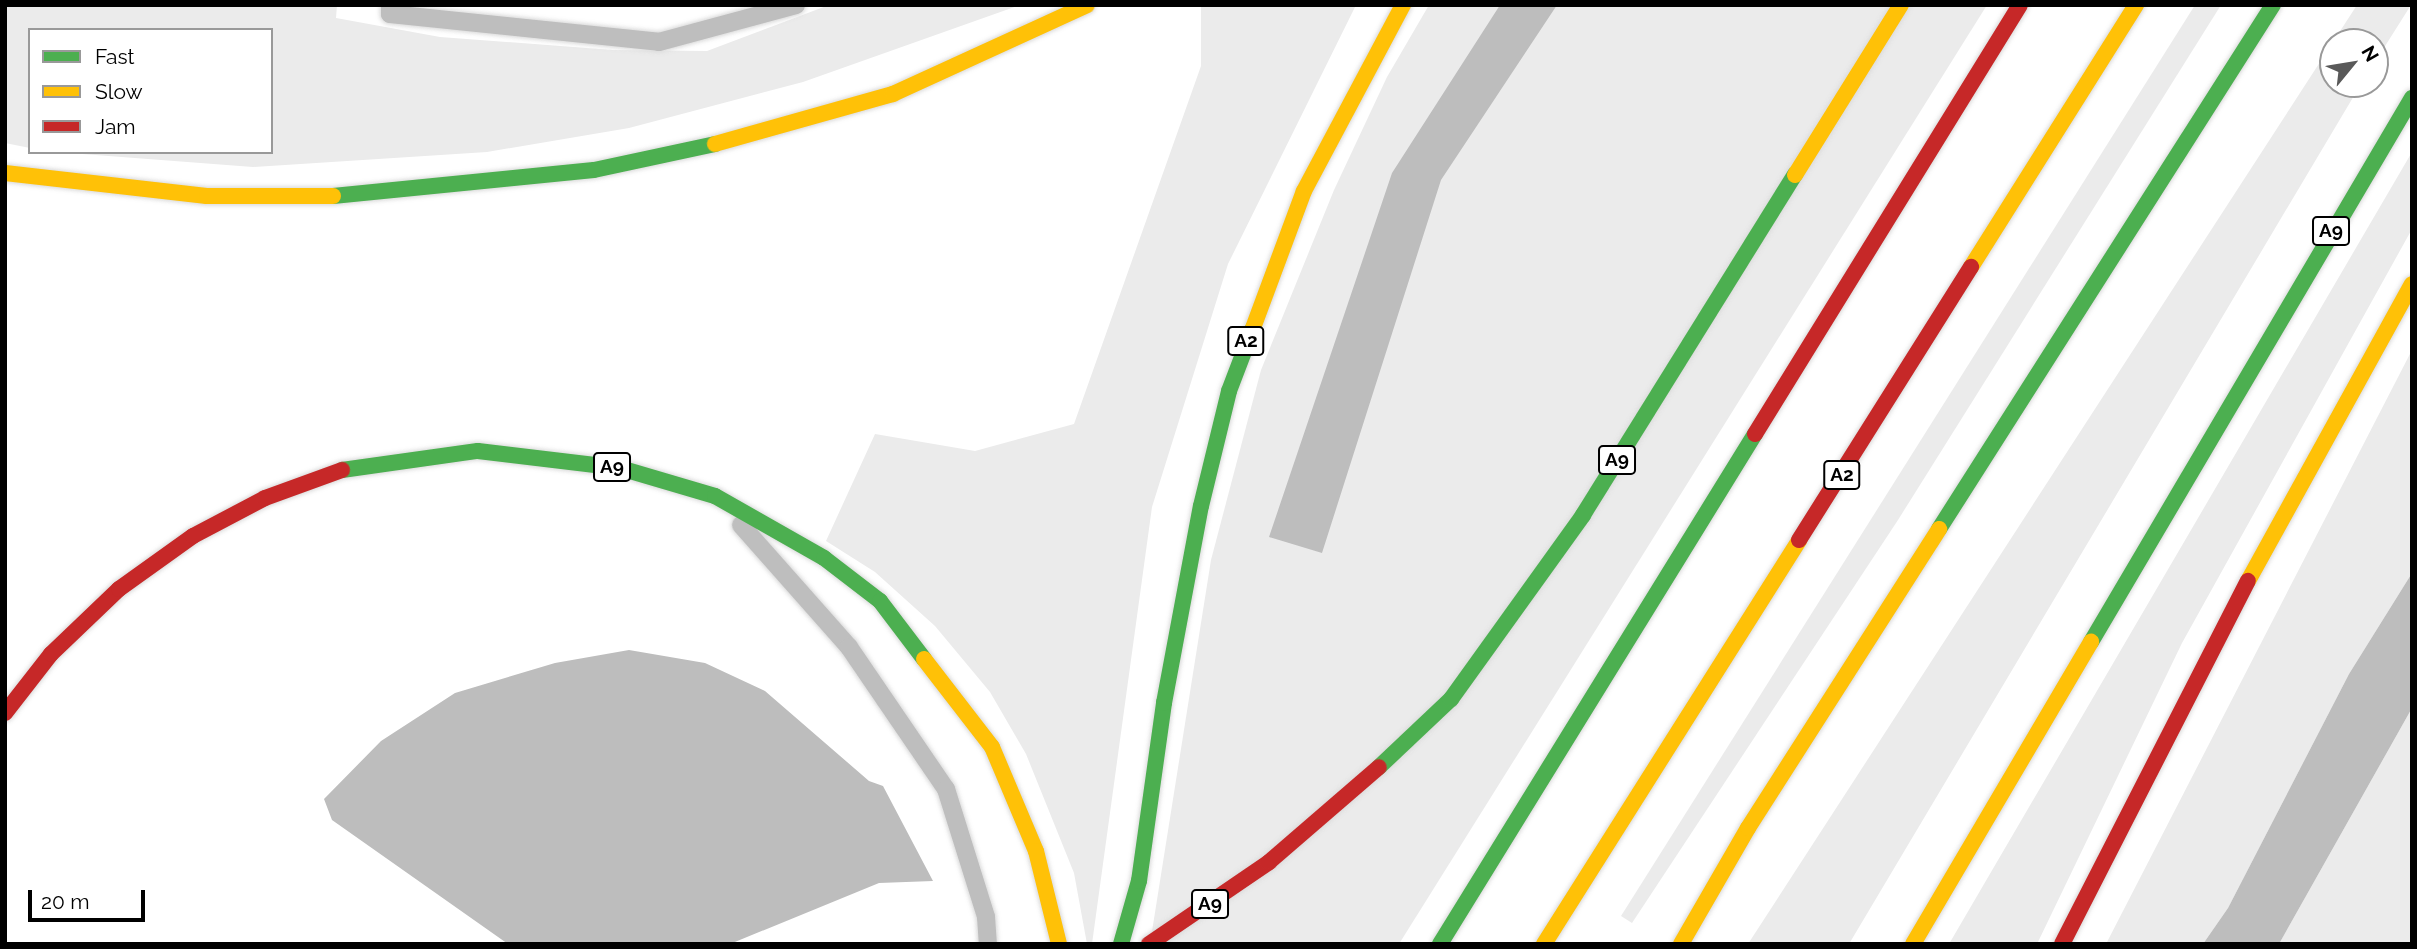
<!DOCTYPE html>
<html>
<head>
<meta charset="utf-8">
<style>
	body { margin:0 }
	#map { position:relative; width:2417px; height:949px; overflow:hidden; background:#fff; font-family:Raleway,sans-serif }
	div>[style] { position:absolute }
	.green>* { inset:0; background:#ebebeb }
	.water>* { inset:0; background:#bdbdbd }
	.roads { filter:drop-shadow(0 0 2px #dbdbdb) drop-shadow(0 0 2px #dbdbdb) }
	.lane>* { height:18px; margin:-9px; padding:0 9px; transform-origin:9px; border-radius:9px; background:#bebebe }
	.fast>* { height:16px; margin:-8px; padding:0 8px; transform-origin:8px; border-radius:8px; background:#4caf50 }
	.slow>* { height:16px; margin:-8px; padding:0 8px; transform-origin:8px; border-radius:8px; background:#ffc107 }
	.jam>* { height:16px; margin:-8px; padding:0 8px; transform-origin:8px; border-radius:8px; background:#c62828 }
	span { translate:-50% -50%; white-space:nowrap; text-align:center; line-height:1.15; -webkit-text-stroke:7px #fff; paint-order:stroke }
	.shield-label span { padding:2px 5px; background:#fff; border:2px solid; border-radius:5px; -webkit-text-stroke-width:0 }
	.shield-label { font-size:19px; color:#000; font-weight:700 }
	.frame { position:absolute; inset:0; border:7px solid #000; pointer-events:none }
	.legend { position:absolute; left:28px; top:28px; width:245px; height:126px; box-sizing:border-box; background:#fff; border:2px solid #999; margin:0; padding:9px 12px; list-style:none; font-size:21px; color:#000 }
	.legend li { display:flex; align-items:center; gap:14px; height:35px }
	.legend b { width:35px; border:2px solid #999 }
	.north { position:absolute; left:2319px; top:28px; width:70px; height:70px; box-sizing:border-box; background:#fff; border:2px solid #999; border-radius:50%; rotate:60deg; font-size:19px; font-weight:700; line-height:28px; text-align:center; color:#000 }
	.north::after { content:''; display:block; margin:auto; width:24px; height:32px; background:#595959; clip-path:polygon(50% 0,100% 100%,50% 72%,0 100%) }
	.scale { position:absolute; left:28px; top:890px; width:117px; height:32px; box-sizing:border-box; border:4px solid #000; border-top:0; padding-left:9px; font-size:21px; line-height:24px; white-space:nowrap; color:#000; -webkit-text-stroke:5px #fff; paint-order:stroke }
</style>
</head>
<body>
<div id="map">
	<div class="green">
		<div style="clip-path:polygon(5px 5px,337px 5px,336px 18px,440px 37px,613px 50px,707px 51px,829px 5px,1020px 5px,803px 82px,629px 128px,487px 152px,253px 167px,56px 152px,271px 152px,271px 30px,30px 30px,30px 148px,5px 143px)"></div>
		<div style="clip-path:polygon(1201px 5px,1356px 5px,1228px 264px,1152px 507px,1092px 944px,1087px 944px,1074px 873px,1026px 754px,990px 692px,935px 626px,875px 572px,826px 541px,875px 434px,975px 451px,1074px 424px,1201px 66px)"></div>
		<div style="clip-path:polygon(1429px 5px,1987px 5px,1399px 944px,1150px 944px,1211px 560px,1261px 370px,1334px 190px,1387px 77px)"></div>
		<div style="clip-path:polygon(2195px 5px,2221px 5px,1898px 520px,1632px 923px,1621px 916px)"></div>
		<div style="clip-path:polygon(2357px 5px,2411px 5px,2375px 62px,2375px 42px,2333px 42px)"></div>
		<div style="clip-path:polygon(2333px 42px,2333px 84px,2361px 84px,1849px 944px,1748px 944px)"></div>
		<div style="clip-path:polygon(2412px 152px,2412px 229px,2182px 643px,2037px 944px,1949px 944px)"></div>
		<div style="clip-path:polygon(2412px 350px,2412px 573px,2349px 674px,2228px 908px,2203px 944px,2106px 944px)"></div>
		<div style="clip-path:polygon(2412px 708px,2412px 944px,2279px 944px)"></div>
	</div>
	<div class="water">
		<div style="clip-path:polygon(1500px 5px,1557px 5px,1441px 180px,1322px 553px,1269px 537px,1392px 173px)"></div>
		<div style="clip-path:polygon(2412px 573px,2412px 708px,2279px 944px,2203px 944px,2228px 908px,2349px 674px)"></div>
		<div style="clip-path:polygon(629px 650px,705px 663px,765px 691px,869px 781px,883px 786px,933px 881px,879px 883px,730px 944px,508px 944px,332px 820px,324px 799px,381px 741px,455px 693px,555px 663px)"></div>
	</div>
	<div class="roads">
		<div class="lane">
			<div style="left:390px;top:5px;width:9px;rotate:90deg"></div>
			<div style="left:390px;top:14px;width:270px;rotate:5.9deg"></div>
			<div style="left:659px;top:42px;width:142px;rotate:-15.1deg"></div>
			<div style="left:741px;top:525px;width:163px;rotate:48.5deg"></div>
			<div style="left:849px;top:647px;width:172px;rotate:55.7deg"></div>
			<div style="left:946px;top:789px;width:134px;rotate:72.6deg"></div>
			<div style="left:986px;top:917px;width:27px;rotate:86deg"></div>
		</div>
		<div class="fast">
			<div style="left:333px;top:196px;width:262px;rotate:-5.7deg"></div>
			<div style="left:594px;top:170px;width:124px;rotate:-12.1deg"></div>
			<div style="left:342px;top:470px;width:137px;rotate:-8deg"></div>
			<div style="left:478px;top:451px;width:143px;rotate:6.8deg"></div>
			<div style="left:620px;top:468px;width:99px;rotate:16.4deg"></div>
			<div style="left:715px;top:496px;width:125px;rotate:29.6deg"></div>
			<div style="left:824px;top:558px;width:71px;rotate:37.5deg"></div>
			<div style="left:880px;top:601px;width:73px;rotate:52.8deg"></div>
			<div style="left:1939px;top:529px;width:621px;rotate:-57.49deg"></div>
			<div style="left:2091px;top:642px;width:632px;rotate:-59.46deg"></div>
			<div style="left:1379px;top:767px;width:99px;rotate:-43.4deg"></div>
			<div style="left:1451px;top:699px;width:226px;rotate:-54.3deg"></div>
			<div style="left:1583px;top:515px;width:401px;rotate:-58.1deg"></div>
			<div style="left:1121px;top:944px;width:66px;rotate:-74.1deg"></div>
			<div style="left:1139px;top:881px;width:180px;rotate:-82deg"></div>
			<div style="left:1164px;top:703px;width:200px;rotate:-79.4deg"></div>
			<div style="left:1201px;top:506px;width:118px;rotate:-76.3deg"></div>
			<div style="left:1229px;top:391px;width:67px;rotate:-69.1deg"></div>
			<div style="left:1440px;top:944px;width:599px;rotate:-58.3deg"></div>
		</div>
		<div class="slow">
			<div style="left:715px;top:144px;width:185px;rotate:-15.7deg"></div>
			<div style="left:893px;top:94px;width:213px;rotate:-24.6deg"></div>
			<div style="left:5px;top:173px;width:203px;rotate:6.5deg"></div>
			<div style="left:207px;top:196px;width:126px"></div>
			<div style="left:1795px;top:175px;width:200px;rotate:-58.1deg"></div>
			<div style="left:1971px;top:267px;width:310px;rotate:-57.8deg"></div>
			<div style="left:1253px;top:328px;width:146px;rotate:-69.6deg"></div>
			<div style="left:1304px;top:191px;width:211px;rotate:-62deg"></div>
			<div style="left:2248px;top:581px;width:339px;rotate:-61.1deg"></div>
			<div style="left:924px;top:659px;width:111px;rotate:52.3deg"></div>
			<div style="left:992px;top:747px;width:113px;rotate:67.1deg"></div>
			<div style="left:1036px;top:851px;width:96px;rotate:76.1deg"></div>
			<div style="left:1544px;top:944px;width:478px;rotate:-57.7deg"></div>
			<div style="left:1681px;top:944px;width:134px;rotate:-60deg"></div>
			<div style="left:1748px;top:828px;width:355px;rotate:-57.4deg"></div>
			<div style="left:1913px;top:944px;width:351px;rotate:-59.5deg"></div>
		</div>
		<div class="jam">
			<div style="left:1755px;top:434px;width:504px;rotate:-58.3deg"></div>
			<div style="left:1799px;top:540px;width:323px;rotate:-57.8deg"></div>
			<div style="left:5px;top:713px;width:75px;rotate:-52.1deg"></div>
			<div style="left:51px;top:654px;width:94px;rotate:-43.7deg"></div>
			<div style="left:119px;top:589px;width:91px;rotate:-35.6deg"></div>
			<div style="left:193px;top:536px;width:81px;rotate:-27.8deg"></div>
			<div style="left:265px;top:498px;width:82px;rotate:-20deg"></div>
			<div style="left:1149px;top:944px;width:145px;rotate:-34.3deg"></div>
			<div style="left:1269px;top:862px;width:145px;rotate:-40.8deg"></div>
			<div style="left:2062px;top:944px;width:408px;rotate:-62.9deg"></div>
		</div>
	</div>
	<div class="shield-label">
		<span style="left:2331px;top:231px">A9</span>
		<span style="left:1246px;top:341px">A2</span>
		<span style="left:1617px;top:460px">A9</span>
		<span style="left:612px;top:467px">A9</span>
		<span style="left:1842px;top:475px">A2</span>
		<span style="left:1210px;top:904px">A9</span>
	</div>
	<div class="frame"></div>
	<ul class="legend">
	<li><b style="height:9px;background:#4caf50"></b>Fast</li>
	<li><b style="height:9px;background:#ffc107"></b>Slow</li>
	<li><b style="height:9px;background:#c62828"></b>Jam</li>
	</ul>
	<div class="north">N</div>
	<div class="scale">20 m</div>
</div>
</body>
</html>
